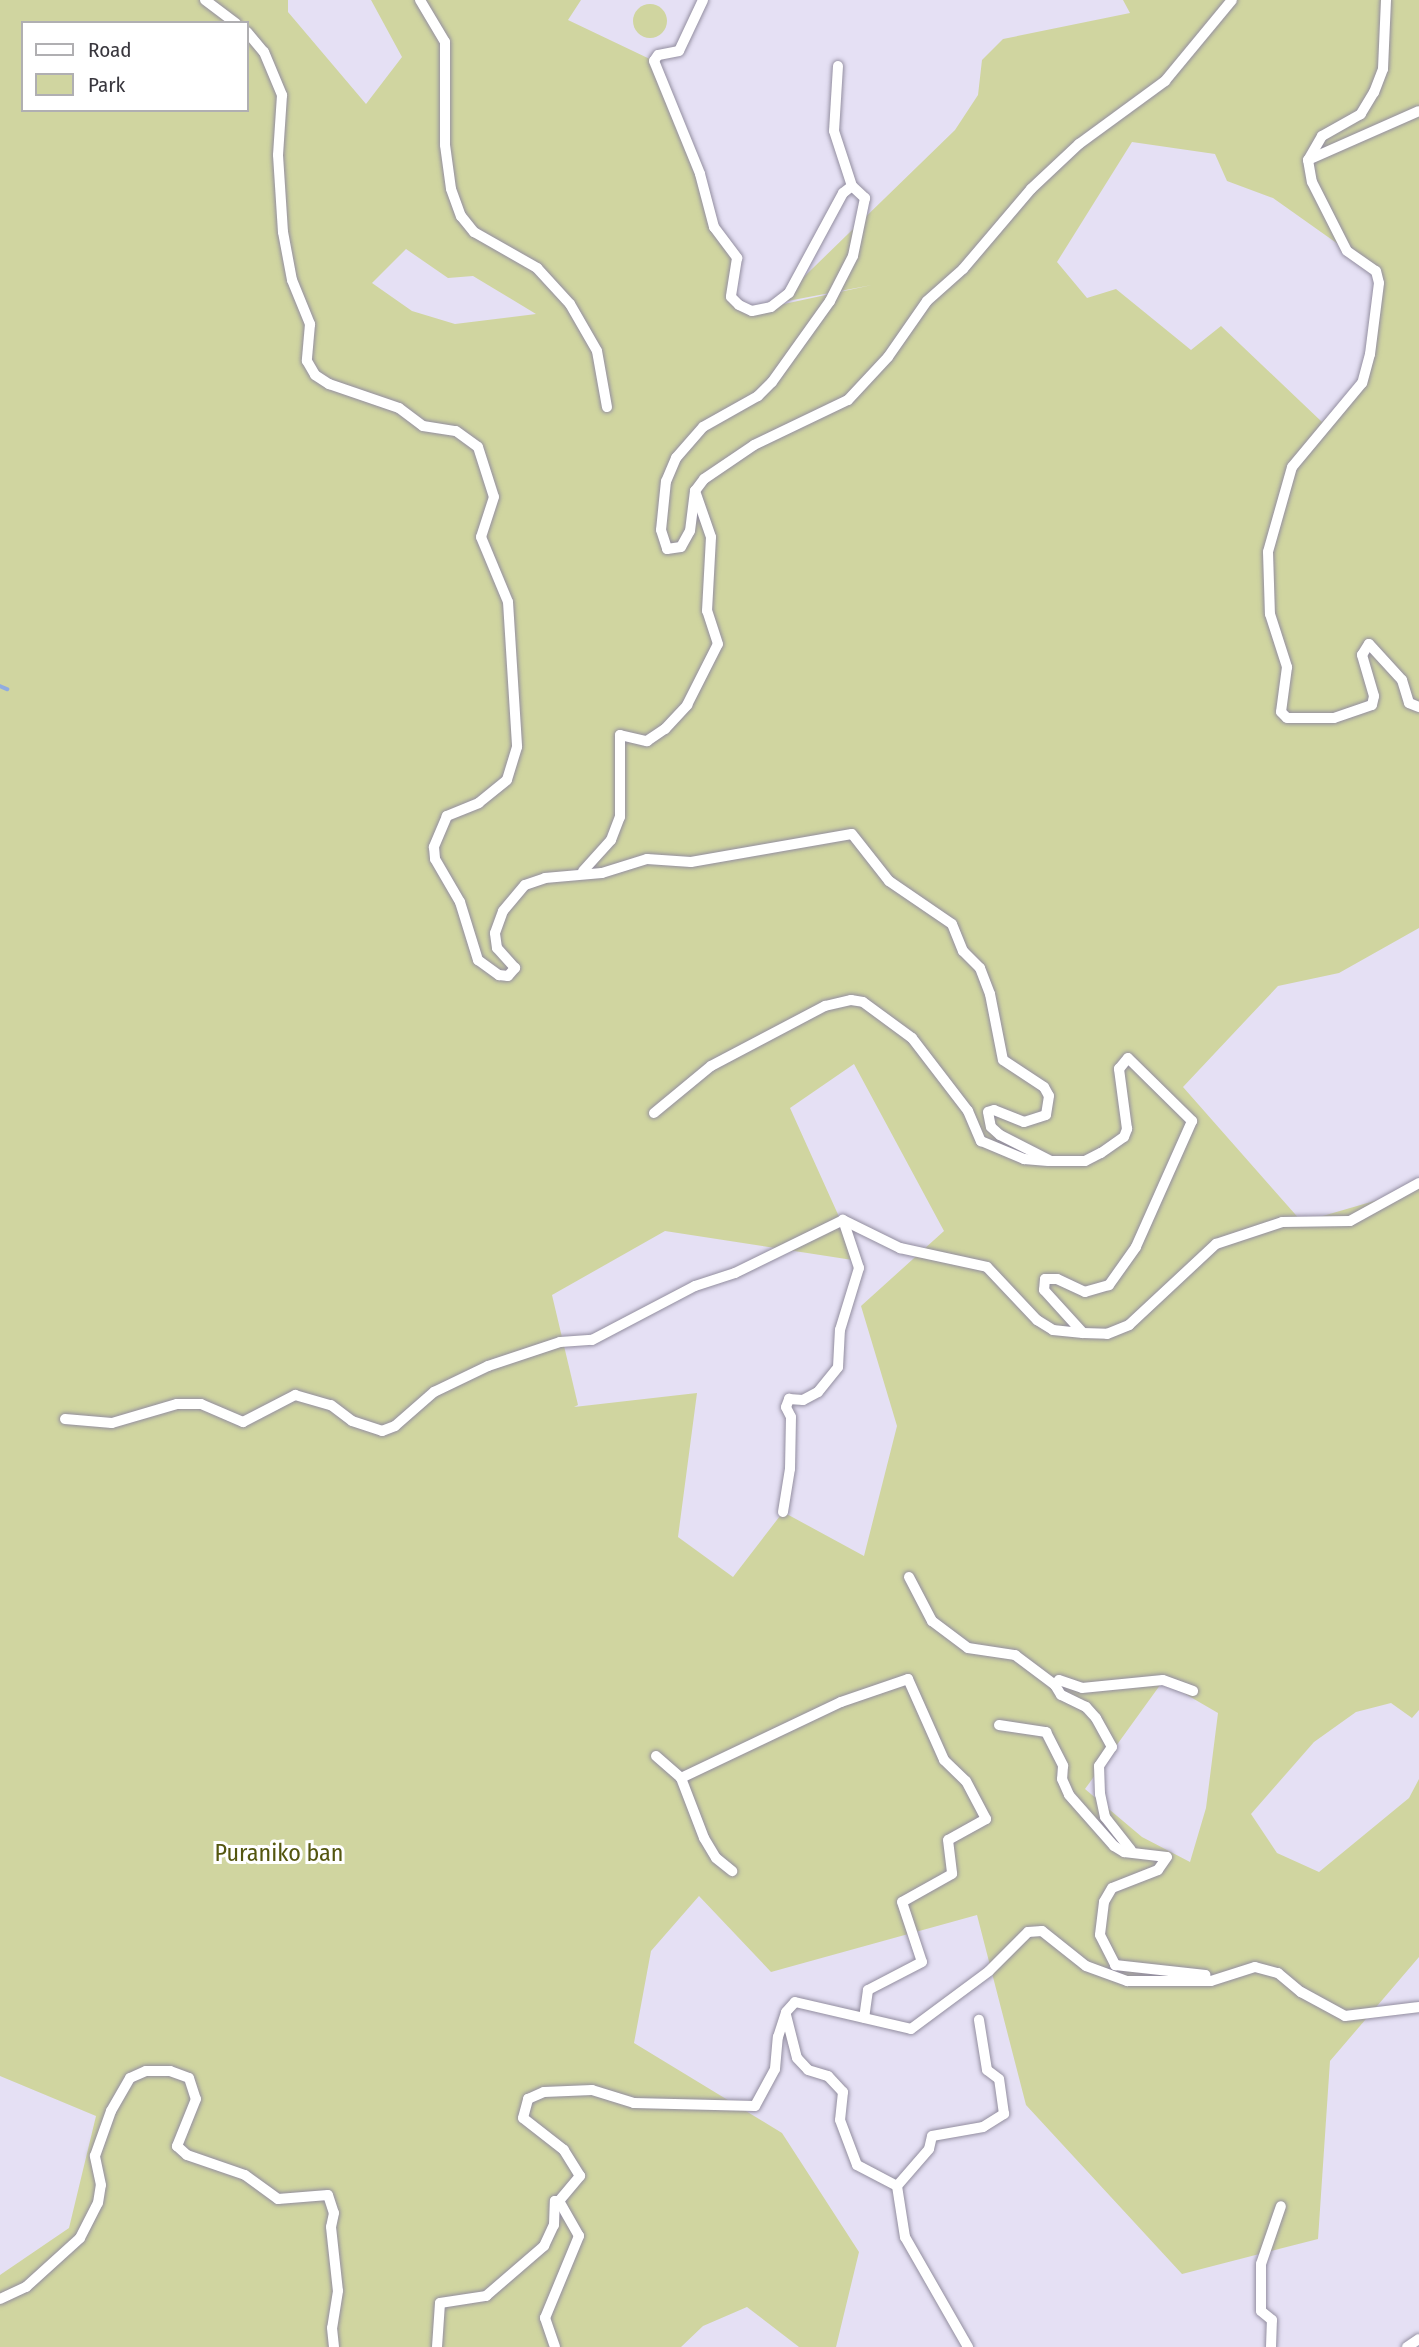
<!DOCTYPE html>
<html>
<head>
<meta charset="utf-8">
<style>
	body { margin:0 }
	#map { position:relative; width:1419px; height:2347px; overflow:hidden; background:#e5e0f4; font-family:"Fira Sans Condensed",sans-serif }
	div>[style] { position:absolute }
	.green>* { inset:0; background:#d0d5a0 }
	.round { border-radius:50% }
	.stream>* { height:3.5px; margin:-1.75px; padding:0 1.75px; transform-origin:1.75px; border-radius:1.75px; background:#91ace0 }
	.roads { filter:drop-shadow(0 0 2px #938ea0) drop-shadow(0 0 2px #938ea0) }
	.minor>* { height:10px; margin:-5px; padding:0 5px; transform-origin:5px; border-radius:5px; background:#fff }
	span { translate:-50% -50%; white-space:nowrap; text-align:center; line-height:1.15; -webkit-text-stroke:6px #fff; paint-order:stroke }
	.park-label { font-size:24px; color:#54560f }
	.legend { position:absolute; left:21px; top:21px; width:228px; height:91px; box-sizing:border-box; background:#fff; border:2px solid #b0afb2; margin:0; padding:9px 12px; list-style:none; font-size:21px; color:#39373e }
	.legend li { display:flex; align-items:center; gap:14px; height:35px }
	.legend b { width:35px; border:2px solid #b0afb2 }
</style>
</head>
<body>
<div id="map">
	<div class="green">
		<div style="clip-path:polygon(evenodd,0 0,288px 0,288px 12px,366px 104px,402px 57px,371px 0,581px 0,568px 20px,654px 61px,714px 227px,737px 258px,731px 297px,752px 311px,872px 285px,777px 303px,955px 130px,978px 95px,982px 60px,1003px 39px,1130px 13px,1123px 0,1419px 0,1419px 928px,1339px 973px,1278px 986px,1183px 1087px,1302px 1222px,1419px 1188px,1419px 1710px,1412px 1718px,1391px 1703px,1356px 1712px,1314px 1742px,1251px 1814px,1277px 1853px,1319px 1872px,1409px 1798px,1419px 1779px,1419px 1957px,1330px 2061px,1318px 2239px,1182px 2274px,1026px 2105px,977px 1915px,771px 1972px,699px 1896px,651px 1951px,634px 2043px,782px 2133px,859px 2252px,836px 2347px,799px 2347px,747px 2307px,703px 2326px,681px 2347px,0 2347px,0 2275px,69px 2228px,96px 2116px,0 2076px,0 0,23px 23px,247px 23px,247px 110px,23px 110px,23px 23px,0 0,1132px 142px,1215px 154px,1227px 181px,1273px 198px,1376px 271px,1362px 383px,1322px 422px,1221px 326px,1191px 350px,1116px 289px,1087px 298px,1057px 262px,1132px 142px,0 0,406px 249px,448px 278px,473px 276px,536px 314px,455px 324px,412px 311px,372px 283px,406px 249px,0 0,854px 1064px,944px 1231px,861px 1306px,897px 1426px,864px 1556px,783px 1512px,733px 1577px,678px 1537px,697px 1393px,574px 1407px,578px 1405px,552px 1295px,665px 1231px,859px 1261px,790px 1108px,854px 1064px,0 0,1163px 1681px,1218px 1713px,1206px 1808px,1190px 1862px,1142px 1837px,1085px 1789px,1163px 1681px)"></div>
		<div class="round" style="left:633px;top:4px;width:34px;height:34px"></div>
	</div>
	<div class="stream">
		<div style="left:0;top:686px;width:8px;rotate:23deg"></div>
	</div>
	<div class="roads">
		<div class="minor">
			<div style="left:205px;top:0;width:39px;rotate:37deg"></div>
			<div style="left:420px;top:0;width:49px;rotate:59.2deg"></div>
			<div style="left:445px;top:42px;width:103px;rotate:90deg"></div>
			<div style="left:445px;top:145px;width:44px;rotate:82.2deg"></div>
			<div style="left:451px;top:189px;width:29px;rotate:70deg"></div>
			<div style="left:461px;top:216px;width:21px;rotate:51deg"></div>
			<div style="left:474px;top:232px;width:73px;rotate:29.7deg"></div>
			<div style="left:537px;top:268px;width:49px;rotate:47.5deg"></div>
			<div style="left:570px;top:304px;width:54px;rotate:60.1deg"></div>
			<div style="left:597px;top:351px;width:57px;rotate:79.9deg"></div>
			<div style="left:703px;top:0;width:56px;rotate:115.2deg"></div>
			<div style="left:679px;top:51px;width:21px;rotate:169deg"></div>
			<div style="left:658px;top:55px;width:7px;rotate:124deg"></div>
			<div style="left:654px;top:61px;width:122px;rotate:67.8deg"></div>
			<div style="left:700px;top:174px;width:55px;rotate:75.2deg"></div>
			<div style="left:714px;top:227px;width:39px;rotate:53deg"></div>
			<div style="left:737px;top:258px;width:39px;rotate:99deg"></div>
			<div style="left:731px;top:297px;width:11px;rotate:45deg"></div>
			<div style="left:739px;top:305px;width:14px;rotate:25deg"></div>
			<div style="left:752px;top:311px;width:19px;rotate:-12deg"></div>
			<div style="left:771px;top:307px;width:23px;rotate:-38deg"></div>
			<div style="left:789px;top:293px;width:114px;rotate:-61.6deg"></div>
			<div style="left:843px;top:193px;width:11px;rotate:-38deg"></div>
			<div style="left:1386px;top:0;width:69px;rotate:92.5deg"></div>
			<div style="left:1383px;top:69px;width:25px;rotate:111deg"></div>
			<div style="left:1374px;top:92px;width:26px;rotate:121deg"></div>
			<div style="left:1361px;top:114px;width:45px;rotate:150.6deg"></div>
			<div style="left:1322px;top:136px;width:28px;rotate:120deg"></div>
			<div style="left:1308px;top:160px;width:121px;rotate:-23.8deg"></div>
			<div style="left:247px;top:32px;width:26px;rotate:50deg"></div>
			<div style="left:264px;top:52px;width:47px;rotate:67.3deg"></div>
			<div style="left:282px;top:95px;width:60px;rotate:93.8deg"></div>
			<div style="left:278px;top:155px;width:77px;rotate:86.3deg"></div>
			<div style="left:283px;top:232px;width:49px;rotate:79.4deg"></div>
			<div style="left:292px;top:280px;width:48px;rotate:67.8deg"></div>
			<div style="left:310px;top:324px;width:37px;rotate:95deg"></div>
			<div style="left:307px;top:361px;width:16px;rotate:60deg"></div>
			<div style="left:315px;top:375px;width:17px;rotate:33deg"></div>
			<div style="left:329px;top:384px;width:74px;rotate:18.9deg"></div>
			<div style="left:399px;top:408px;width:30px;rotate:37deg"></div>
			<div style="left:423px;top:426px;width:33px;rotate:9deg"></div>
			<div style="left:456px;top:431px;width:27px;rotate:36deg"></div>
			<div style="left:478px;top:447px;width:52px;rotate:72.3deg"></div>
			<div style="left:494px;top:497px;width:42px;rotate:108deg"></div>
			<div style="left:481px;top:537px;width:70px;rotate:67.4deg"></div>
			<div style="left:508px;top:602px;width:145px;rotate:86.4deg"></div>
			<div style="left:517px;top:747px;width:34px;rotate:107deg"></div>
			<div style="left:507px;top:780px;width:36px;rotate:141deg"></div>
			<div style="left:479px;top:803px;width:35px;rotate:158deg"></div>
			<div style="left:447px;top:816px;width:34px;rotate:113deg"></div>
			<div style="left:434px;top:847px;width:12px;rotate:85deg"></div>
			<div style="left:435px;top:859px;width:50px;rotate:59.8deg"></div>
			<div style="left:460px;top:902px;width:61px;rotate:72.8deg"></div>
			<div style="left:478px;top:960px;width:26px;rotate:36deg"></div>
			<div style="left:499px;top:975px;width:9px;rotate:6deg"></div>
			<div style="left:508px;top:976px;width:11px;rotate:-49deg"></div>
			<div style="left:515px;top:968px;width:27px;rotate:-132deg"></div>
			<div style="left:497px;top:948px;width:15px;rotate:-98deg"></div>
			<div style="left:495px;top:933px;width:23px;rotate:-70deg"></div>
			<div style="left:503px;top:911px;width:34px;rotate:-50deg"></div>
			<div style="left:525px;top:885px;width:21px;rotate:-19deg"></div>
			<div style="left:545px;top:878px;width:57px;rotate:-5deg"></div>
			<div style="left:602px;top:873px;width:47px;rotate:-17.3deg"></div>
			<div style="left:647px;top:859px;width:44px;rotate:3.9deg"></div>
			<div style="left:691px;top:862px;width:163px;rotate:-9.9deg"></div>
			<div style="left:852px;top:834px;width:60px;rotate:51.8deg"></div>
			<div style="left:889px;top:881px;width:76px;rotate:34.3deg"></div>
			<div style="left:952px;top:924px;width:29px;rotate:68deg"></div>
			<div style="left:963px;top:951px;width:24px;rotate:45deg"></div>
			<div style="left:980px;top:968px;width:28px;rotate:69deg"></div>
			<div style="left:990px;top:994px;width:67px;rotate:78.9deg"></div>
			<div style="left:1003px;top:1060px;width:49px;rotate:33.4deg"></div>
			<div style="left:1044px;top:1087px;width:10px;rotate:61deg"></div>
			<div style="left:1049px;top:1096px;width:19px;rotate:99deg"></div>
			<div style="left:1046px;top:1115px;width:23px;rotate:162deg"></div>
			<div style="left:1024px;top:1122px;width:32px;rotate:-158deg"></div>
			<div style="left:994px;top:1110px;width:6px;rotate:162deg"></div>
			<div style="left:988px;top:1112px;width:15px;rotate:79deg"></div>
			<div style="left:991px;top:1127px;width:12px;rotate:42deg"></div>
			<div style="left:1000px;top:1135px;width:57px;rotate:27deg"></div>
			<div style="left:1051px;top:1161px;width:34px"></div>
			<div style="left:1085px;top:1161px;width:18px;rotate:-27deg"></div>
			<div style="left:1101px;top:1153px;width:28px;rotate:-35deg"></div>
			<div style="left:1124px;top:1137px;width:9px;rotate:-69deg"></div>
			<div style="left:1127px;top:1129px;width:61px;rotate:-97.6deg"></div>
			<div style="left:1119px;top:1069px;width:14px;rotate:-51deg"></div>
			<div style="left:1128px;top:1058px;width:90px;rotate:44.5deg"></div>
			<div style="left:1192px;top:1121px;width:138px;rotate:114deg"></div>
			<div style="left:1136px;top:1247px;width:47px;rotate:125.4deg"></div>
			<div style="left:1109px;top:1285px;width:25px;rotate:164deg"></div>
			<div style="left:1085px;top:1292px;width:31px;rotate:-155deg"></div>
			<div style="left:1057px;top:1279px;width:12px;rotate:180deg"></div>
			<div style="left:1045px;top:1279px;width:11px;rotate:95deg"></div>
			<div style="left:1044px;top:1290px;width:58px;rotate:47.8deg"></div>
			<div style="left:1083px;top:1333px;width:24px;rotate:2deg"></div>
			<div style="left:1107px;top:1334px;width:24px;rotate:-22deg"></div>
			<div style="left:1129px;top:1325px;width:119px;rotate:-43deg"></div>
			<div style="left:1216px;top:1244px;width:70px;rotate:-18.4deg"></div>
			<div style="left:1282px;top:1222px;width:68px;rotate:-0.8deg"></div>
			<div style="left:1350px;top:1221px;width:79px;rotate:-28.8deg"></div>
			<div style="left:838px;top:66px;width:65px;rotate:93.5deg"></div>
			<div style="left:834px;top:131px;width:58px;rotate:71.9deg"></div>
			<div style="left:852px;top:186px;width:18px;rotate:43deg"></div>
			<div style="left:865px;top:198px;width:59px;rotate:101.7deg"></div>
			<div style="left:853px;top:256px;width:51px;rotate:117.1deg"></div>
			<div style="left:830px;top:301px;width:100px;rotate:125.6deg"></div>
			<div style="left:772px;top:382px;width:20px;rotate:135deg"></div>
			<div style="left:758px;top:396px;width:63px;rotate:150.6deg"></div>
			<div style="left:703px;top:427px;width:41px;rotate:131.1deg"></div>
			<div style="left:676px;top:458px;width:25px;rotate:113deg"></div>
			<div style="left:666px;top:481px;width:49px;rotate:95.8deg"></div>
			<div style="left:661px;top:530px;width:20px;rotate:72deg"></div>
			<div style="left:667px;top:549px;width:14px;rotate:-8deg"></div>
			<div style="left:681px;top:547px;width:18px;rotate:-61deg"></div>
			<div style="left:690px;top:531px;width:40px;rotate:-82.9deg"></div>
			<div style="left:695px;top:491px;width:15px;rotate:-53deg"></div>
			<div style="left:704px;top:479px;width:60px;rotate:-34.2deg"></div>
			<div style="left:754px;top:445px;width:104px;rotate:-25.6deg"></div>
			<div style="left:848px;top:400px;width:59px;rotate:-47.1deg"></div>
			<div style="left:888px;top:357px;width:68px;rotate:-55.1deg"></div>
			<div style="left:927px;top:301px;width:48px;rotate:-41.6deg"></div>
			<div style="left:963px;top:269px;width:105px;rotate:-49.6deg"></div>
			<div style="left:1031px;top:189px;width:66px;rotate:-43.2deg"></div>
			<div style="left:1079px;top:144px;width:107px;rotate:-36.2deg"></div>
			<div style="left:1165px;top:81px;width:105px;rotate:-50.4deg"></div>
			<div style="left:1308px;top:160px;width:22px;rotate:80deg"></div>
			<div style="left:1312px;top:182px;width:77px;rotate:63.1deg"></div>
			<div style="left:1347px;top:251px;width:35px;rotate:35deg"></div>
			<div style="left:1376px;top:271px;width:12px;rotate:76deg"></div>
			<div style="left:1379px;top:283px;width:72px;rotate:97.2deg"></div>
			<div style="left:1370px;top:354px;width:30px;rotate:105deg"></div>
			<div style="left:1362px;top:383px;width:109px;rotate:129.8deg"></div>
			<div style="left:1292px;top:467px;width:88px;rotate:105.8deg"></div>
			<div style="left:1268px;top:552px;width:62px;rotate:88.2deg"></div>
			<div style="left:1270px;top:614px;width:56px;rotate:72.2deg"></div>
			<div style="left:1287px;top:667px;width:45px;rotate:97.6deg"></div>
			<div style="left:1281px;top:712px;width:8px;rotate:45deg"></div>
			<div style="left:1287px;top:718px;width:47px"></div>
			<div style="left:1334px;top:718px;width:40px;rotate:-18.9deg"></div>
			<div style="left:1372px;top:705px;width:9px;rotate:-77deg"></div>
			<div style="left:1374px;top:696px;width:43px;rotate:-106.3deg"></div>
			<div style="left:1362px;top:655px;width:13px;rotate:-58deg"></div>
			<div style="left:1369px;top:644px;width:49px;rotate:47.5deg"></div>
			<div style="left:1402px;top:680px;width:24px;rotate:73deg"></div>
			<div style="left:1409px;top:703px;width:11px;rotate:22deg"></div>
			<div style="left:583px;top:871px;width:42px;rotate:-47.9deg"></div>
			<div style="left:611px;top:840px;width:25px;rotate:-69deg"></div>
			<div style="left:620px;top:817px;width:82px;rotate:-90deg"></div>
			<div style="left:620px;top:735px;width:28px;rotate:13deg"></div>
			<div style="left:647px;top:741px;width:22px;rotate:-34deg"></div>
			<div style="left:665px;top:729px;width:33px;rotate:-47deg"></div>
			<div style="left:687px;top:705px;width:68px;rotate:-63.1deg"></div>
			<div style="left:718px;top:644px;width:35px;rotate:-108deg"></div>
			<div style="left:707px;top:611px;width:74px;rotate:-86.9deg"></div>
			<div style="left:711px;top:537px;width:49px;rotate:-109.2deg"></div>
			<div style="left:654px;top:1113px;width:74px;rotate:-39.5deg"></div>
			<div style="left:711px;top:1066px;width:129px;rotate:-27.8deg"></div>
			<div style="left:825px;top:1006px;width:27px;rotate:-13deg"></div>
			<div style="left:851px;top:1000px;width:12px;rotate:9deg"></div>
			<div style="left:863px;top:1002px;width:61px;rotate:36.3deg"></div>
			<div style="left:912px;top:1038px;width:92px;rotate:52.5deg"></div>
			<div style="left:968px;top:1111px;width:33px;rotate:67deg"></div>
			<div style="left:981px;top:1141px;width:47px;rotate:22.7deg"></div>
			<div style="left:1024px;top:1159px;width:24px;rotate:5deg"></div>
			<div style="left:65px;top:1419px;width:47px;rotate:4.9deg"></div>
			<div style="left:112px;top:1423px;width:68px;rotate:-16.3deg"></div>
			<div style="left:177px;top:1404px;width:24px"></div>
			<div style="left:201px;top:1404px;width:46px;rotate:23.2deg"></div>
			<div style="left:243px;top:1422px;width:59px;rotate:-27.4deg"></div>
			<div style="left:295px;top:1395px;width:37px;rotate:16deg"></div>
			<div style="left:331px;top:1405px;width:26px;rotate:37deg"></div>
			<div style="left:352px;top:1421px;width:32px;rotate:18deg"></div>
			<div style="left:382px;top:1431px;width:14px;rotate:-21deg"></div>
			<div style="left:395px;top:1426px;width:52px;rotate:-41.1deg"></div>
			<div style="left:434px;top:1392px;width:60px;rotate:-25.7deg"></div>
			<div style="left:488px;top:1366px;width:76px;rotate:-18.4deg"></div>
			<div style="left:560px;top:1342px;width:32px;rotate:-4deg"></div>
			<div style="left:592px;top:1340px;width:116px;rotate:-27.7deg"></div>
			<div style="left:695px;top:1286px;width:42px;rotate:-18deg"></div>
			<div style="left:735px;top:1273px;width:120px;rotate:-26.1deg"></div>
			<div style="left:843px;top:1220px;width:64px;rotate:26.2deg"></div>
			<div style="left:900px;top:1248px;width:89px;rotate:12.3deg"></div>
			<div style="left:987px;top:1267px;width:73px;rotate:46.7deg"></div>
			<div style="left:1037px;top:1320px;width:19px;rotate:32deg"></div>
			<div style="left:1053px;top:1330px;width:30px;rotate:6deg"></div>
			<div style="left:783px;top:1512px;width:44px;rotate:-80.8deg"></div>
			<div style="left:790px;top:1469px;width:52px;rotate:-88.9deg"></div>
			<div style="left:791px;top:1417px;width:11px;rotate:-117deg"></div>
			<div style="left:786px;top:1407px;width:9px;rotate:-69deg"></div>
			<div style="left:789px;top:1399px;width:14px;rotate:4deg"></div>
			<div style="left:803px;top:1400px;width:17px;rotate:-28deg"></div>
			<div style="left:818px;top:1392px;width:32px;rotate:-51deg"></div>
			<div style="left:838px;top:1367px;width:37px;rotate:-87deg"></div>
			<div style="left:840px;top:1330px;width:65px;rotate:-73deg"></div>
			<div style="left:859px;top:1268px;width:51px;rotate:-108.4deg"></div>
			<div style="left:909px;top:1577px;width:50px;rotate:62.4deg"></div>
			<div style="left:932px;top:1621px;width:45px;rotate:36.9deg"></div>
			<div style="left:968px;top:1648px;width:48px;rotate:8.5deg"></div>
			<div style="left:1015px;top:1655px;width:50px;rotate:36.9deg"></div>
			<div style="left:999px;top:1725px;width:48px;rotate:8.5deg"></div>
			<div style="left:1046px;top:1732px;width:38px;rotate:63deg"></div>
			<div style="left:1063px;top:1766px;width:13px;rotate:94deg"></div>
			<div style="left:1062px;top:1779px;width:17px;rotate:66deg"></div>
			<div style="left:1069px;top:1795px;width:68px;rotate:48.6deg"></div>
			<div style="left:1114px;top:1846px;width:12px;rotate:31deg"></div>
			<div style="left:1124px;top:1852px;width:43px;rotate:6.6deg"></div>
			<div style="left:1167px;top:1857px;width:16px;rotate:125deg"></div>
			<div style="left:1158px;top:1870px;width:49px;rotate:158.6deg"></div>
			<div style="left:1112px;top:1888px;width:16px;rotate:120deg"></div>
			<div style="left:1104px;top:1902px;width:33px;rotate:97deg"></div>
			<div style="left:1100px;top:1935px;width:34px;rotate:63deg"></div>
			<div style="left:1115px;top:1965px;width:91px;rotate:6.3deg"></div>
			<div style="left:1205px;top:1975px;width:6px;rotate:81deg"></div>
			<div style="left:656px;top:1756px;width:33px;rotate:41deg"></div>
			<div style="left:681px;top:1778px;width:177px;rotate:-25.4deg"></div>
			<div style="left:841px;top:1702px;width:71px;rotate:-18.9deg"></div>
			<div style="left:908px;top:1679px;width:89px;rotate:66deg"></div>
			<div style="left:944px;top:1760px;width:30px;rotate:44deg"></div>
			<div style="left:966px;top:1781px;width:43px;rotate:62.2deg"></div>
			<div style="left:986px;top:1819px;width:43px;rotate:151.1deg"></div>
			<div style="left:948px;top:1840px;width:34px;rotate:83deg"></div>
			<div style="left:952px;top:1874px;width:57px;rotate:150.8deg"></div>
			<div style="left:902px;top:1902px;width:63px;rotate:71.6deg"></div>
			<div style="left:922px;top:1962px;width:61px;rotate:152.6deg"></div>
			<div style="left:868px;top:1990px;width:28px;rotate:98deg"></div>
			<div style="left:681px;top:1778px;width:64px;rotate:69deg"></div>
			<div style="left:704px;top:1838px;width:23px;rotate:59deg"></div>
			<div style="left:716px;top:1858px;width:21px;rotate:39deg"></div>
			<div style="left:1131px;top:1850px;width:42px;rotate:-128.2deg"></div>
			<div style="left:1105px;top:1817px;width:24px;rotate:-102deg"></div>
			<div style="left:1100px;top:1794px;width:28px;rotate:-92deg"></div>
			<div style="left:1099px;top:1766px;width:23px;rotate:-56deg"></div>
			<div style="left:1112px;top:1747px;width:33px;rotate:-119deg"></div>
			<div style="left:1096px;top:1718px;width:15px;rotate:-132deg"></div>
			<div style="left:1086px;top:1707px;width:28px;rotate:-154deg"></div>
			<div style="left:1061px;top:1695px;width:12px;rotate:-121deg"></div>
			<div style="left:1055px;top:1685px;width:6px;rotate:-51deg"></div>
			<div style="left:1059px;top:1680px;width:24px;rotate:19deg"></div>
			<div style="left:1082px;top:1688px;width:81px;rotate:-5.6deg"></div>
			<div style="left:1163px;top:1680px;width:32px;rotate:20deg"></div>
			<div style="left:786px;top:2015px;width:44px;rotate:75.7deg"></div>
			<div style="left:797px;top:2058px;width:16px;rotate:47deg"></div>
			<div style="left:808px;top:2070px;width:21px;rotate:17deg"></div>
			<div style="left:828px;top:2076px;width:22px;rotate:47deg"></div>
			<div style="left:843px;top:2092px;width:28px;rotate:96deg"></div>
			<div style="left:840px;top:2120px;width:48px;rotate:69.3deg"></div>
			<div style="left:857px;top:2165px;width:45px;rotate:27.7deg"></div>
			<div style="left:897px;top:2186px;width:52px;rotate:81.1deg"></div>
			<div style="left:905px;top:2237px;width:127px;rotate:60.2deg"></div>
			<div style="left:897px;top:2186px;width:49px;rotate:-49.1deg"></div>
			<div style="left:929px;top:2149px;width:13px;rotate:-77deg"></div>
			<div style="left:932px;top:2136px;width:52px;rotate:-10deg"></div>
			<div style="left:983px;top:2127px;width:25px;rotate:-32deg"></div>
			<div style="left:1004px;top:2114px;width:35px;rotate:-98deg"></div>
			<div style="left:999px;top:2079px;width:15px;rotate:-143deg"></div>
			<div style="left:987px;top:2070px;width:51px;rotate:-99.1deg"></div>
			<div style="left:0;top:2299px;width:29px;rotate:-25deg"></div>
			<div style="left:26px;top:2287px;width:73px;rotate:-42.2deg"></div>
			<div style="left:80px;top:2238px;width:39px;rotate:-63deg"></div>
			<div style="left:98px;top:2203px;width:18px;rotate:-81deg"></div>
			<div style="left:101px;top:2185px;width:30px;rotate:-102deg"></div>
			<div style="left:95px;top:2156px;width:48px;rotate:-70.4deg"></div>
			<div style="left:111px;top:2111px;width:38px;rotate:-60deg"></div>
			<div style="left:130px;top:2078px;width:17px;rotate:-24deg"></div>
			<div style="left:146px;top:2071px;width:24px"></div>
			<div style="left:170px;top:2071px;width:20px;rotate:20deg"></div>
			<div style="left:189px;top:2078px;width:22px;rotate:72deg"></div>
			<div style="left:196px;top:2099px;width:51px;rotate:112deg"></div>
			<div style="left:177px;top:2146px;width:13px;rotate:42deg"></div>
			<div style="left:187px;top:2155px;width:61px;rotate:19deg"></div>
			<div style="left:245px;top:2175px;width:41px;rotate:36deg"></div>
			<div style="left:278px;top:2199px;width:50px;rotate:-4.6deg"></div>
			<div style="left:328px;top:2195px;width:19px;rotate:72deg"></div>
			<div style="left:334px;top:2213px;width:14px;rotate:102deg"></div>
			<div style="left:331px;top:2227px;width:64px;rotate:83.8deg"></div>
			<div style="left:338px;top:2291px;width:37px;rotate:99deg"></div>
			<div style="left:332px;top:2328px;width:19px;rotate:84deg"></div>
			<div style="left:437px;top:2347px;width:44px;rotate:-86.1deg"></div>
			<div style="left:440px;top:2303px;width:47px;rotate:-8.7deg"></div>
			<div style="left:486px;top:2296px;width:77px;rotate:-40.8deg"></div>
			<div style="left:544px;top:2246px;width:23px;rotate:-65deg"></div>
			<div style="left:554px;top:2225px;width:24px;rotate:-88deg"></div>
			<div style="left:555px;top:2201px;width:4px"></div>
			<div style="left:555px;top:2347px;width:31px;rotate:-109deg"></div>
			<div style="left:545px;top:2318px;width:89px;rotate:-67.5deg"></div>
			<div style="left:579px;top:2236px;width:40px;rotate:-119.7deg"></div>
			<div style="left:559px;top:2201px;width:33px;rotate:-50deg"></div>
			<div style="left:580px;top:2176px;width:31px;rotate:-122deg"></div>
			<div style="left:564px;top:2150px;width:52px;rotate:-142deg"></div>
			<div style="left:523px;top:2118px;width:20px;rotate:-75deg"></div>
			<div style="left:528px;top:2099px;width:17px;rotate:-24deg"></div>
			<div style="left:544px;top:2092px;width:48px;rotate:-2.4deg"></div>
			<div style="left:592px;top:2090px;width:44px;rotate:17.2deg"></div>
			<div style="left:634px;top:2103px;width:121px;rotate:1.4deg"></div>
			<div style="left:755px;top:2106px;width:42px;rotate:-61.6deg"></div>
			<div style="left:775px;top:2069px;width:32px;rotate:-85deg"></div>
			<div style="left:778px;top:2037px;width:26px;rotate:-72deg"></div>
			<div style="left:786px;top:2012px;width:13px;rotate:-48deg"></div>
			<div style="left:795px;top:2002px;width:119px;rotate:13.1deg"></div>
			<div style="left:911px;top:2029px;width:97px;rotate:-36.6deg"></div>
			<div style="left:989px;top:1971px;width:55px;rotate:-45deg"></div>
			<div style="left:1028px;top:1932px;width:14px;rotate:-4deg"></div>
			<div style="left:1042px;top:1931px;width:56px;rotate:38.5deg"></div>
			<div style="left:1086px;top:1966px;width:44px;rotate:20.1deg"></div>
			<div style="left:1127px;top:1981px;width:84px"></div>
			<div style="left:1211px;top:1981px;width:46px;rotate:-17.7deg"></div>
			<div style="left:1255px;top:1967px;width:24px;rotate:15deg"></div>
			<div style="left:1278px;top:1973px;width:30px;rotate:40deg"></div>
			<div style="left:1301px;top:1992px;width:50px;rotate:28.6deg"></div>
			<div style="left:1345px;top:2016px;width:75px;rotate:-6.9deg"></div>
			<div style="left:1271px;top:2347px;width:27px;rotate:-88deg"></div>
			<div style="left:1272px;top:2320px;width:14px;rotate:-141deg"></div>
			<div style="left:1261px;top:2311px;width:47px;rotate:-90deg"></div>
			<div style="left:1261px;top:2264px;width:61px;rotate:-71deg"></div>
			<div style="left:1407px;top:2347px;width:14px;rotate:-34deg"></div>
		</div>
	</div>
	<div class="park-label">
		<span style="left:279px;top:1854px">Puraniko ban</span>
	</div>
	<ul class="legend">
	<li><b style="height:9px;background:#fff"></b>Road</li>
	<li><b style="height:19px;background:#d0d5a0"></b>Park</li>
	</ul>
</div>
</body>
</html>
